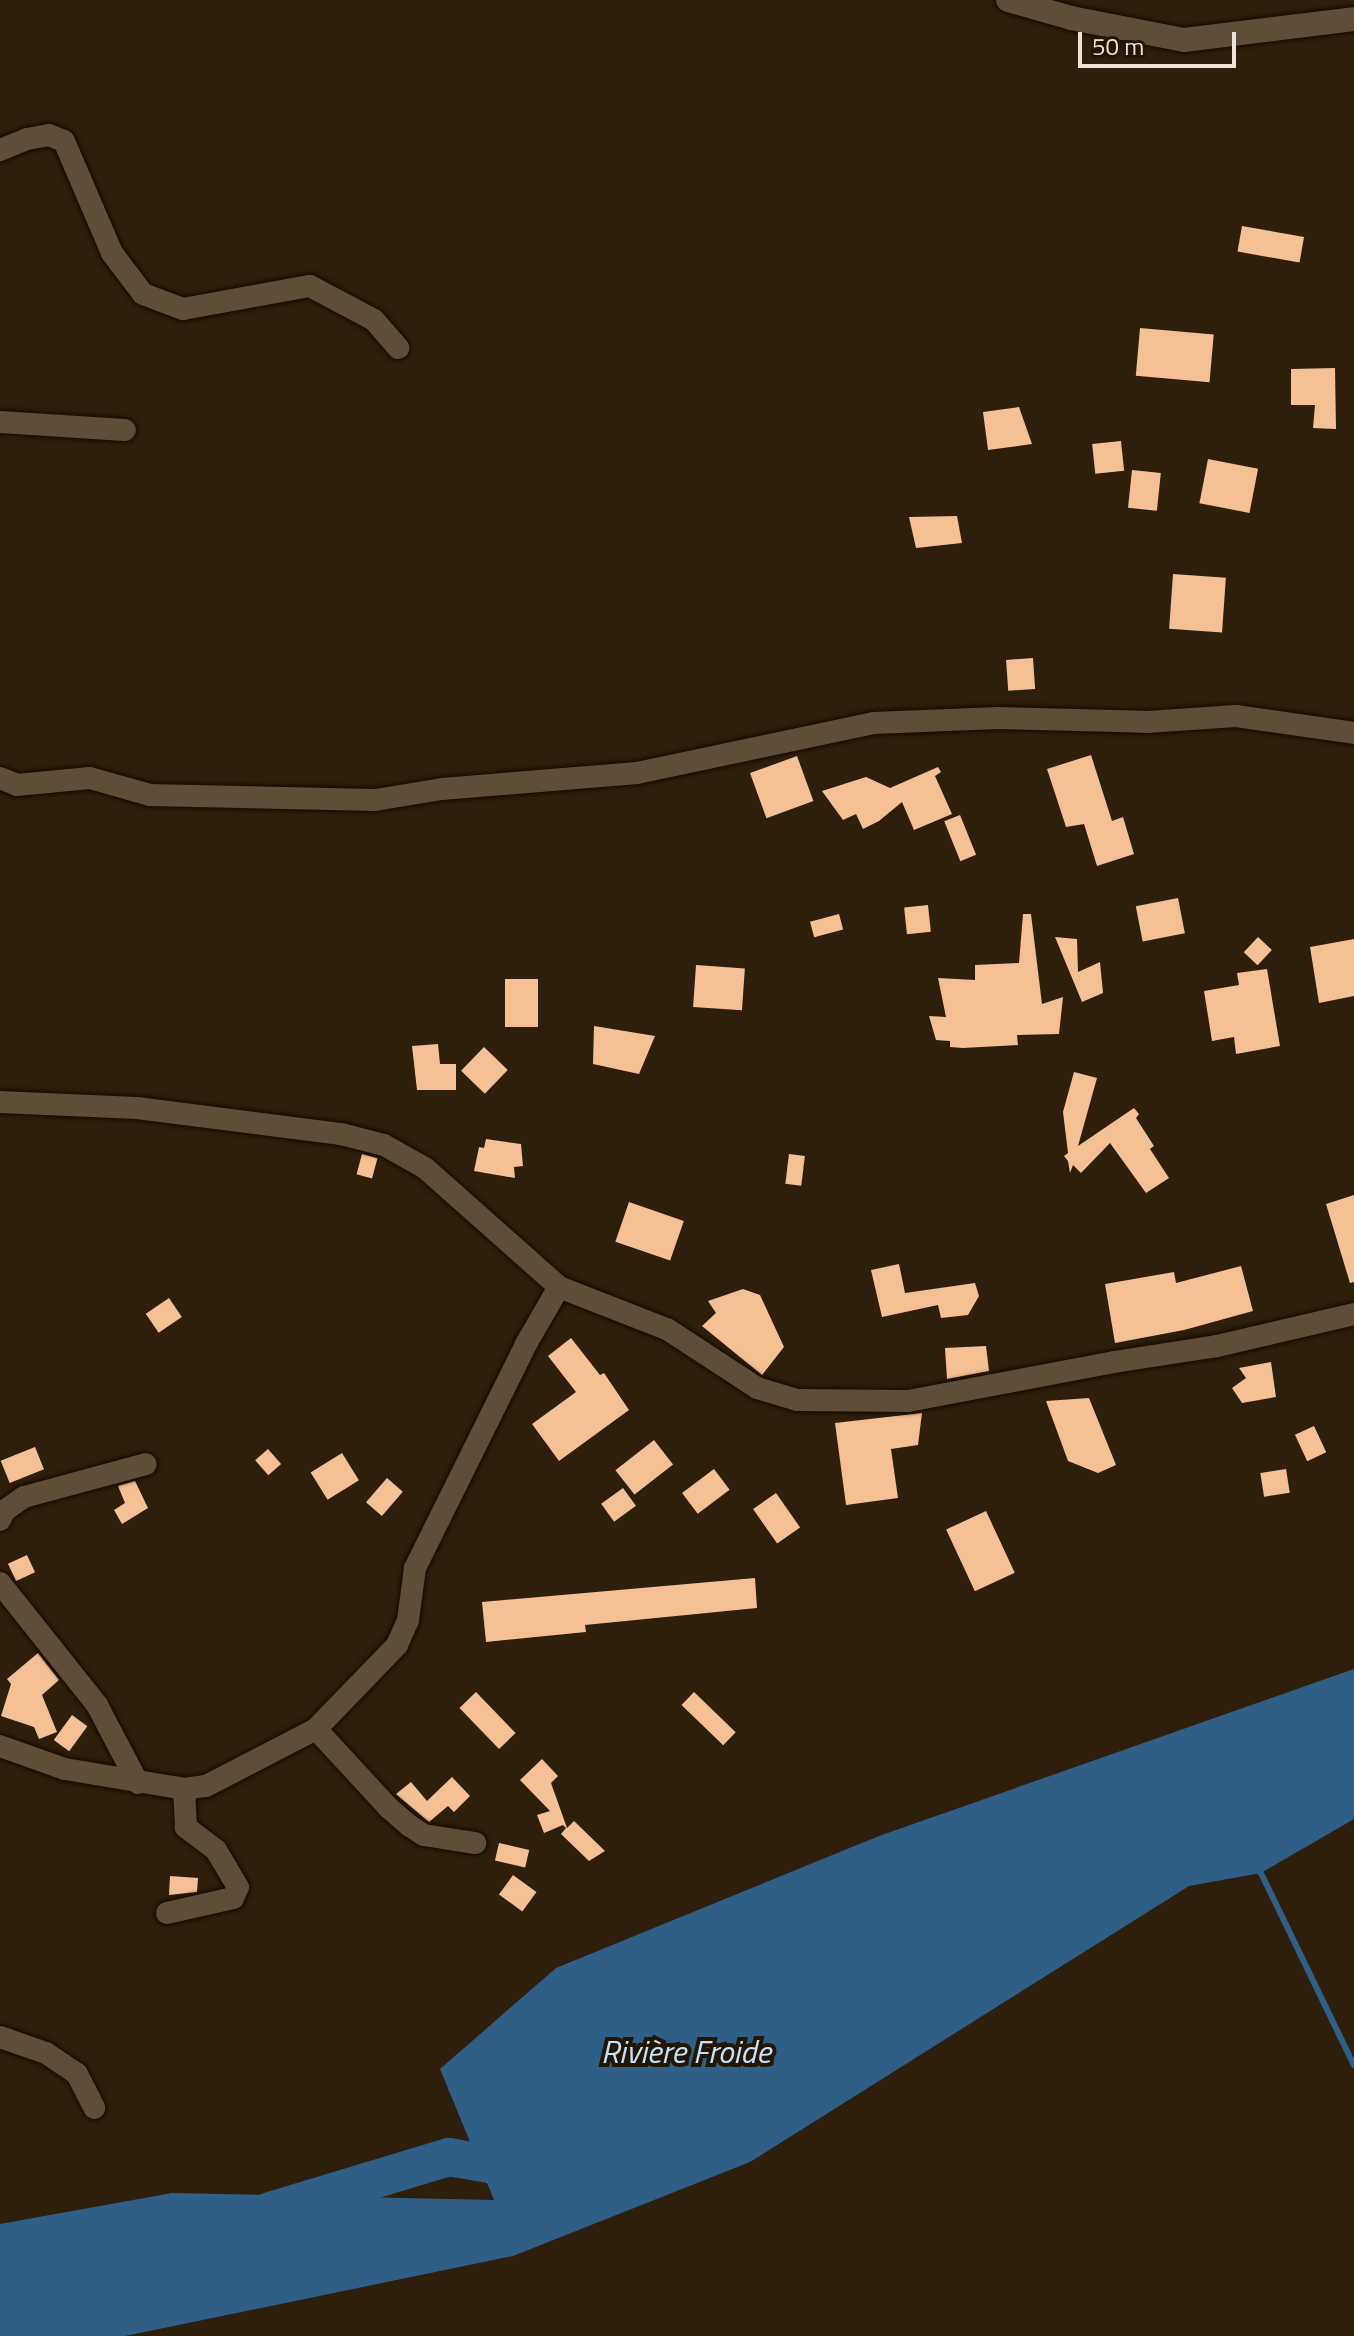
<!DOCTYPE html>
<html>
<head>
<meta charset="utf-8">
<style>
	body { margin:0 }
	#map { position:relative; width:1354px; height:2336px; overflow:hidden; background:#2d1f0c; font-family:"Titillium Web",sans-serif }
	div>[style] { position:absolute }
	.water>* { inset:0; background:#2f5e87 }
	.stream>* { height:6px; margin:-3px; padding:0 3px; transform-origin:3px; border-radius:3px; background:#2f5e87 }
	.river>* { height:38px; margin:-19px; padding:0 19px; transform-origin:19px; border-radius:19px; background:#2f5e87 }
	.building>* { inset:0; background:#f5c094; transform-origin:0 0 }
	.roads { filter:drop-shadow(0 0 2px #150800) drop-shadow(0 0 2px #150800) }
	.minor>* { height:22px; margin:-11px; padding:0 11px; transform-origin:11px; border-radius:11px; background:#5d4d39 }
	.secondary>* { height:24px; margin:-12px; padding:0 12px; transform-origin:12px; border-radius:12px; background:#5d4d39 }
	span { translate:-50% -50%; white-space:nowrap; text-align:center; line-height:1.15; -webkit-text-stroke:8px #231604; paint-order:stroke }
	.water-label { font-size:32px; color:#c6e1fa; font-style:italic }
	.scale { position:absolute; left:1078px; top:32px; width:158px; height:36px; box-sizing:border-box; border:4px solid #ede3d7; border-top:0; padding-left:10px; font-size:24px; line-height:28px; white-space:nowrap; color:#ede3d7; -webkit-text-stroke:6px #231604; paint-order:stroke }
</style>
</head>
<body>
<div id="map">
	<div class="water">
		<div style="clip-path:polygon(1354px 1669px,1354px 1819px,1261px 1873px,1189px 1886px,750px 2162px,513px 2256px,125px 2336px,0 2336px,0 2224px,172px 2193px,494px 2200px,440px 2069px,556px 1968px,879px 1836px)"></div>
	</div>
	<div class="stream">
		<div style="left:1255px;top:1869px;width:7px;rotate:34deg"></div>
		<div style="left:1261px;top:1873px;width:213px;rotate:64.2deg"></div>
	</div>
	<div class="river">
		<div style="left:270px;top:2211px;width:187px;rotate:-16.8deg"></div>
		<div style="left:449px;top:2157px;width:80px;rotate:10deg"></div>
	</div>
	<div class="building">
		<div style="left:1242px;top:226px;width:63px;height:26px;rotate:10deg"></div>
		<div style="left:1140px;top:328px;width:74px;height:48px;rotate:5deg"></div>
		<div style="clip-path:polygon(1335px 368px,1336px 429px,1313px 428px,1315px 405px,1291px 405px,1291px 369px)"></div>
		<div style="clip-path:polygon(1019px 407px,1032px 444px,988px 450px,983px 412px)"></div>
		<div style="left:1121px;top:441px;width:30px;height:29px;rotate:84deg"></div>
		<div style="left:1208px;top:459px;width:51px;height:45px;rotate:11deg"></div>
		<div style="left:1132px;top:470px;width:29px;height:38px;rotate:6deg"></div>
		<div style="clip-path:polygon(957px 516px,962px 543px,916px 548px,909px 517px)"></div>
		<div style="left:1173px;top:574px;width:53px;height:55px;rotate:4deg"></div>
		<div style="left:1033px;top:658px;width:31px;height:27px;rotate:86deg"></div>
		<div style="clip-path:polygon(1091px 755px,1112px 821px,1123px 817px,1134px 854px,1097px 866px,1084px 824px,1066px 827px,1047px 769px)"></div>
		<div style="left:797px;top:756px;width:48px;height:50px;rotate:70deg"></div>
		<div style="clip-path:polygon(938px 767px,941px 772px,935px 776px,952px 814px,914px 830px,902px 802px,879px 821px,863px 829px,856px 814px,843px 820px,822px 791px,866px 777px,890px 788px)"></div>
		<div style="left:960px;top:815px;width:43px;height:17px;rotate:68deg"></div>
		<div style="left:1178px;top:898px;width:36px;height:43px;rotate:79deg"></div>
		<div style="left:928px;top:905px;width:27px;height:24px;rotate:84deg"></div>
		<div style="left:839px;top:914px;width:16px;height:30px;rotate:75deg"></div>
		<div style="clip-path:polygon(1023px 914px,1031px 914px,1042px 1004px,1063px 997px,1059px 1034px,1017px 1035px,1018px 1045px,963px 1048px,950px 1047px,950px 1041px,936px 1040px,929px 1016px,946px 1017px,938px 978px,975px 980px,975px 965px,1019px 963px)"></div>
		<div style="clip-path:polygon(1055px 937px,1077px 939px,1078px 972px,1100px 962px,1103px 993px,1082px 1002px)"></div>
		<div style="left:1258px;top:937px;width:19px;height:21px;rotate:43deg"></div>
		<div style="clip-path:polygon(1354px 939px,1354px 996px,1319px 1003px,1310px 947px)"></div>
		<div style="left:696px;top:965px;width:49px;height:42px;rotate:4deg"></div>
		<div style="clip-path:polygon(1267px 969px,1280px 1046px,1236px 1054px,1234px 1037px,1212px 1041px,1204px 991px,1239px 985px,1237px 973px)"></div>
		<div style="left:505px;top:979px;width:33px;height:48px"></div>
		<div style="clip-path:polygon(594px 1026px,655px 1036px,639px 1074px,593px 1064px)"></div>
		<div style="clip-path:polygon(438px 1044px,440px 1064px,456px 1064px,456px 1090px,417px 1090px,412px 1046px)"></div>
		<div style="left:484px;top:1047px;width:33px;height:33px;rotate:44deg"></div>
		<div style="clip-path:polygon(1074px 1072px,1097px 1078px,1078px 1146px,1134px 1108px,1139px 1114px,1136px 1118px,1154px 1146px,1150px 1149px,1169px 1178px,1146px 1193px,1110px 1143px,1081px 1173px,1073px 1165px,1070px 1173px,1068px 1161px,1064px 1156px,1068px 1153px,1063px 1112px)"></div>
		<div style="clip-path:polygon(486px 1139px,521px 1144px,523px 1166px,514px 1167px,515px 1178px,474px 1171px,479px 1147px,484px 1148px)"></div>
		<div style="left:362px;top:1154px;width:16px;height:21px;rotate:15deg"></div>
		<div style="left:789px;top:1154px;width:16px;height:30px;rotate:7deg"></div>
		<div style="clip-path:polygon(1354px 1195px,1354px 1282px,1350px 1283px,1326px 1204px)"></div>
		<div style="left:629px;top:1202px;width:58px;height:42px;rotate:19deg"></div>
		<div style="clip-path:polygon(899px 1264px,905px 1293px,975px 1283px,979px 1296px,968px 1315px,941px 1318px,938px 1305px,882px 1317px,871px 1270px)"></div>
		<div style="clip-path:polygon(1241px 1266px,1253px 1311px,1184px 1330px,1115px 1343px,1105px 1284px,1174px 1272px,1176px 1283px)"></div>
		<div style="clip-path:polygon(743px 1289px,760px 1295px,784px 1347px,762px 1375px,702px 1326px,716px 1313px,708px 1301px)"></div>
		<div style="left:169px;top:1298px;width:23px;height:28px;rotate:56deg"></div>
		<div style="clip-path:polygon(571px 1338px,600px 1375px,604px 1373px,629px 1410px,559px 1461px,532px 1424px,576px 1392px,548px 1356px)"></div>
		<div style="clip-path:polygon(986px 1346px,989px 1371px,947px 1379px,945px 1348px)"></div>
		<div style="clip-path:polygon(1271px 1362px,1276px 1397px,1242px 1403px,1232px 1388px,1246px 1378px,1239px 1368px)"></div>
		<div style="clip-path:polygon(1089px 1398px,1116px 1465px,1098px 1473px,1068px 1461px,1046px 1401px)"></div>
		<div style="clip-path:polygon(922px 1413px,918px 1445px,891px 1449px,898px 1498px,846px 1505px,835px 1423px)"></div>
		<div style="left:1314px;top:1426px;width:29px;height:21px;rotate:65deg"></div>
		<div style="left:654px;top:1440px;width:31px;height:49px;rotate:52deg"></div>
		<div style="left:35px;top:1447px;width:24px;height:37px;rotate:68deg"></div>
		<div style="left:268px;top:1449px;width:20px;height:17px;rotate:49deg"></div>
		<div style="left:342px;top:1453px;width:32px;height:37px;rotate:58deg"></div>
		<div style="left:714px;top:1469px;width:26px;height:40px;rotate:53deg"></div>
		<div style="left:1286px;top:1469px;width:24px;height:26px;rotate:81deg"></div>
		<div style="left:387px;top:1478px;width:21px;height:32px;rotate:41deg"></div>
		<div style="clip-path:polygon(135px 1481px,148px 1508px,122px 1524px,114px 1510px,125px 1503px,118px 1486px)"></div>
		<div style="left:623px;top:1488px;width:22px;height:27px;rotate:54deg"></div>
		<div style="left:776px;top:1493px;width:42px;height:28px;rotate:55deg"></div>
		<div style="left:986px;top:1511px;width:68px;height:44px;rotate:65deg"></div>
		<div style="left:27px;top:1555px;width:19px;height:21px;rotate:65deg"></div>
		<div style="clip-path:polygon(755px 1578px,757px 1608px,585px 1625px,586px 1632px,486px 1642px,482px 1602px)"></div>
		<div style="clip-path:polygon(38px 1653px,59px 1680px,42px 1695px,57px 1732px,39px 1739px,34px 1727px,1px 1716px,11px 1684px,7px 1679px)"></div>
		<div style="left:476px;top:1692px;width:57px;height:23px;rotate:46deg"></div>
		<div style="left:694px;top:1692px;width:58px;height:18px;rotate:44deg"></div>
		<div style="left:72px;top:1715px;width:19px;height:31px;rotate:36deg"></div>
		<div style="clip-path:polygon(542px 1759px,558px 1776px,551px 1783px,567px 1828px,574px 1821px,605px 1851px,589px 1861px,561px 1834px,566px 1828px,563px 1825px,544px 1833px,537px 1815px,550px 1811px,520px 1780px)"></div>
		<div style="clip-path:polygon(452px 1777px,470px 1796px,454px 1812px,448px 1806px,429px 1822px,396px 1794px,411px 1782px,427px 1801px)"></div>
		<div style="left:499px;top:1843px;width:31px;height:18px;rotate:13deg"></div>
		<div style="left:513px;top:1875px;width:29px;height:24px;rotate:36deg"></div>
		<div style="clip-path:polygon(170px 1876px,198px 1878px,197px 1892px,169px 1895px)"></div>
	</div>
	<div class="roads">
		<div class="minor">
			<div style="left:0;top:150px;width:29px;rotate:-22deg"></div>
			<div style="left:27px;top:139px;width:22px;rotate:-10deg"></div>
			<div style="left:49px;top:135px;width:16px;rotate:22deg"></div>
			<div style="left:64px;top:141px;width:122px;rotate:66.8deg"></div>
			<div style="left:112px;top:253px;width:51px;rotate:52.9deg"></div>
			<div style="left:143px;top:294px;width:43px;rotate:20.6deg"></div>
			<div style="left:183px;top:309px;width:129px;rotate:-10.3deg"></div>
			<div style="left:310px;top:286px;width:72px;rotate:28deg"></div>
			<div style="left:374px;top:320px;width:37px;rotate:49deg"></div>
			<div style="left:0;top:422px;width:125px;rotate:3.7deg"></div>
			<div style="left:0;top:778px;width:18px;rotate:22deg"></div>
			<div style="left:17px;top:785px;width:73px;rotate:-5.5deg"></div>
			<div style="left:90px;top:778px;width:62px;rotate:15.8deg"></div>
			<div style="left:150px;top:795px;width:225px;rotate:1.3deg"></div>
			<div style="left:375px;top:800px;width:68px;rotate:-9.3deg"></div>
			<div style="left:442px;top:789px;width:196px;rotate:-4.7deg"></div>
			<div style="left:637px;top:773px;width:242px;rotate:-11.9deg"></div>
			<div style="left:874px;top:723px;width:124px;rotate:-2.3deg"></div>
			<div style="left:998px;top:718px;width:149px;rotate:1.5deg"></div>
			<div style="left:1147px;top:722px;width:89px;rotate:-3.9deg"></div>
			<div style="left:1236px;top:716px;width:119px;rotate:8.2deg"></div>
			<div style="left:0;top:1102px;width:137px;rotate:2.5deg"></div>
			<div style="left:137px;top:1108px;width:206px;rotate:7.3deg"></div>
			<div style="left:341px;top:1134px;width:44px;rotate:14.3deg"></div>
			<div style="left:384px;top:1145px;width:47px;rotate:29.3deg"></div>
			<div style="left:425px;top:1168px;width:179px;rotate:41.6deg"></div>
			<div style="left:559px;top:1287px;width:116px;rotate:21.3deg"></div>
			<div style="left:667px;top:1329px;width:108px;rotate:33.2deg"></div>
			<div style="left:757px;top:1388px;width:42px;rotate:16.7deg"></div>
			<div style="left:797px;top:1400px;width:111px;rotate:0.5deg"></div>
			<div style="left:908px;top:1401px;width:210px;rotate:-10.7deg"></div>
			<div style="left:1114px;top:1362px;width:104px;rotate:-8.8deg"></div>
			<div style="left:1217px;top:1346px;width:141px;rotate:-13.1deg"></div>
			<div style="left:0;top:1520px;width:10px;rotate:-66deg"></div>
			<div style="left:4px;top:1511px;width:24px;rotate:-35deg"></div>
			<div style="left:24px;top:1497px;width:126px;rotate:-15.1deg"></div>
			<div style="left:0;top:1583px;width:156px;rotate:51.5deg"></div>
			<div style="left:97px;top:1705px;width:88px;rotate:62.3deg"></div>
			<div style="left:316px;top:1729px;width:108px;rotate:47.3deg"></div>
			<div style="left:389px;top:1808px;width:28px;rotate:41deg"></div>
			<div style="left:410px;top:1826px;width:17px;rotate:33deg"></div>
			<div style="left:424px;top:1835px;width:52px;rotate:8.9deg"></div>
			<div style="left:0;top:1746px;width:69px;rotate:19.5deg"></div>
			<div style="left:65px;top:1769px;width:121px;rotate:9.5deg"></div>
			<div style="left:184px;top:1789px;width:22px;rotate:-8deg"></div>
			<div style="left:206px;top:1786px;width:124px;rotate:-27.4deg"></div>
			<div style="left:316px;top:1729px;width:117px;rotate:-46deg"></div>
			<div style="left:397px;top:1645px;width:27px;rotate:-66deg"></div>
			<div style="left:408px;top:1620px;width:52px;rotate:-82.3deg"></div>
			<div style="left:415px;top:1568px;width:250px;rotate:-63.6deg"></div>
			<div style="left:526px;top:1344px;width:66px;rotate:-59.9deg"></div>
			<div style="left:167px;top:1913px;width:68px;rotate:-12.8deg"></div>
			<div style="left:233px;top:1898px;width:12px;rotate:-66deg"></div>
			<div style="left:238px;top:1887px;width:43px;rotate:-120.7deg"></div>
			<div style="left:216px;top:1850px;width:38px;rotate:-143deg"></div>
			<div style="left:186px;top:1827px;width:38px;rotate:-93deg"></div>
			<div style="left:0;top:2037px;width:49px;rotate:19.2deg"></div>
			<div style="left:46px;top:2053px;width:37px;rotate:34deg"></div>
			<div style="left:77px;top:2074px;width:38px;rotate:63deg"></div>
		</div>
		<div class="secondary">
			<div style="left:1008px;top:0;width:66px;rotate:15.9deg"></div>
			<div style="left:1071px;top:18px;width:115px;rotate:11deg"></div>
			<div style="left:1184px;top:40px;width:171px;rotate:-7deg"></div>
		</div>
	</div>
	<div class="water-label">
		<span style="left:686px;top:2051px">Rivière Froide</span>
	</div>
	<div class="scale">50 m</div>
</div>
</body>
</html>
